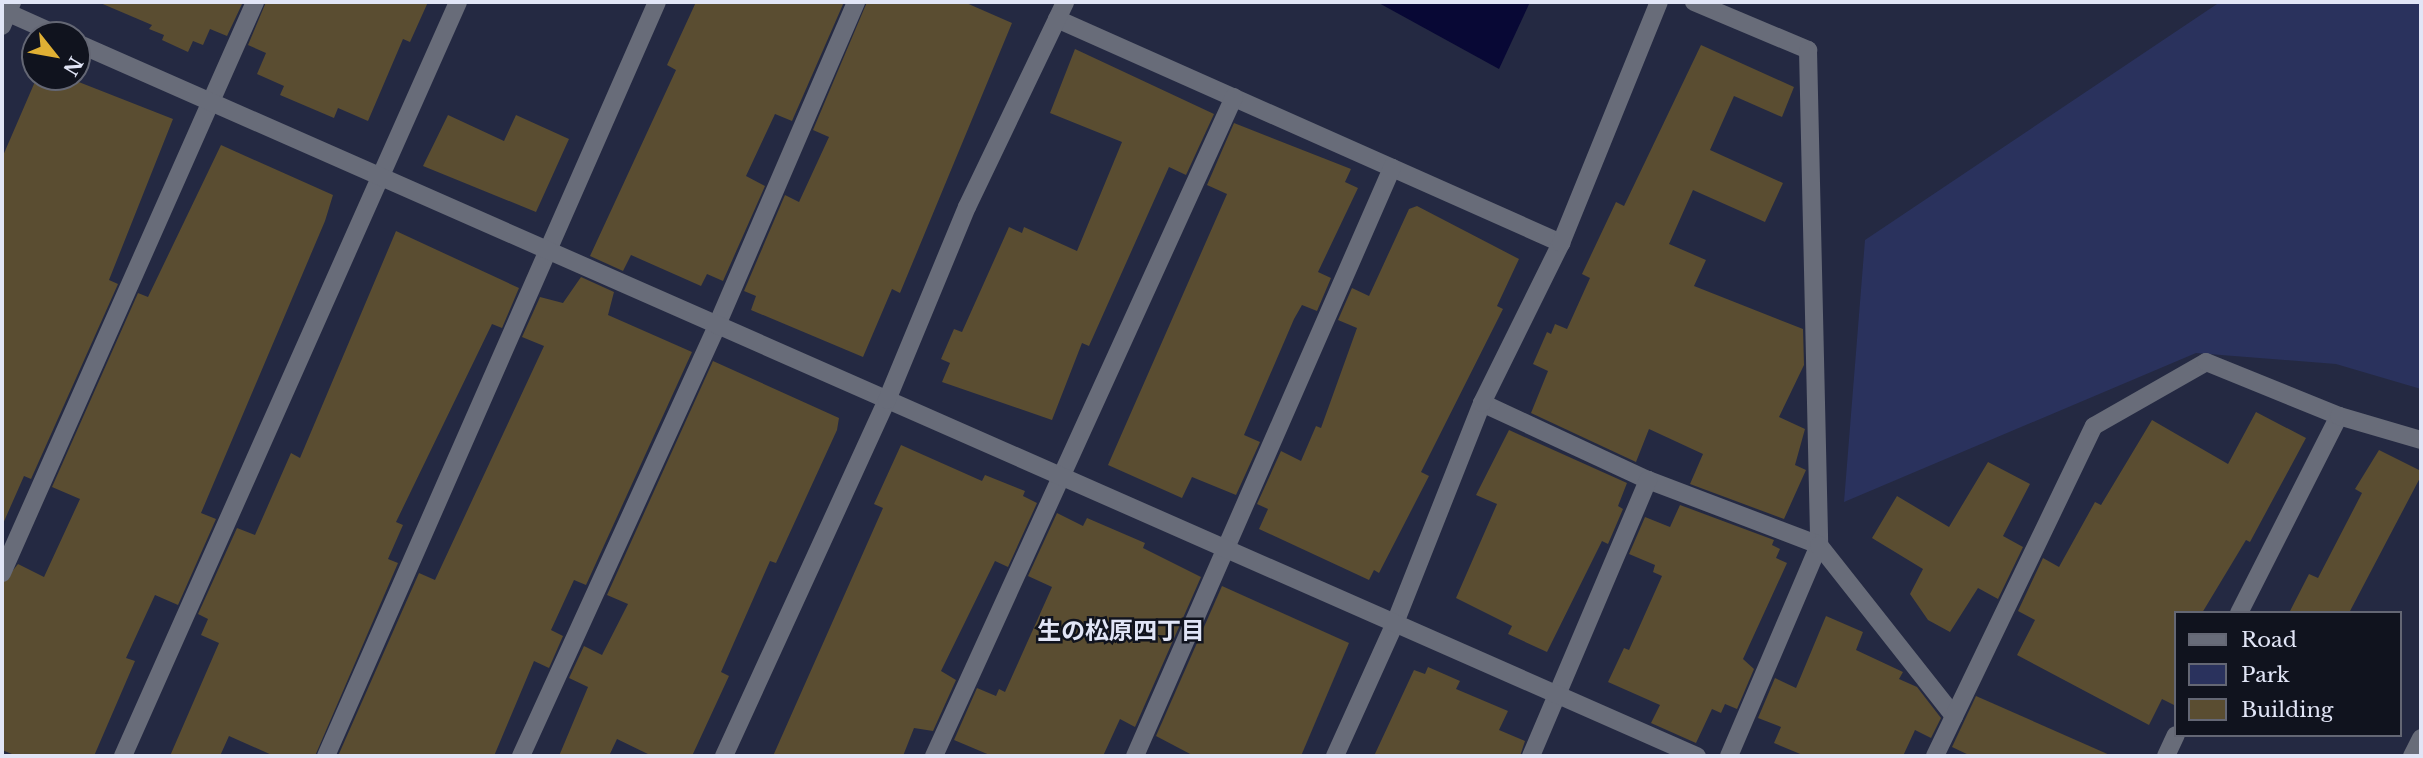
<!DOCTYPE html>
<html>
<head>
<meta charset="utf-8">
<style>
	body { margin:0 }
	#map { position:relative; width:2423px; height:758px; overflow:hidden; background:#242942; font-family:"Libre Baskerville","Noto Sans JP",serif }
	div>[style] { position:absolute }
	.green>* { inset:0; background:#2a325d }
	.water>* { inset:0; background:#080835 }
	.building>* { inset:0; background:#5a4d31 }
	.minor>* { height:18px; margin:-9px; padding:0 9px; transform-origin:9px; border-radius:9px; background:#686c79 }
	.tertiary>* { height:18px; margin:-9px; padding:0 9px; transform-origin:9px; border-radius:9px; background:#686c79 }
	span { translate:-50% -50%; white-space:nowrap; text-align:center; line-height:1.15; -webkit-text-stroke:5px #10131e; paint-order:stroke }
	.neighbourhood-label { font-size:24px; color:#e1e5f6; font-weight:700 }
	.frame { position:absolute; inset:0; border:4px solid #e1e5f6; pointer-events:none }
	.legend { position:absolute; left:2174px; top:611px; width:228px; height:126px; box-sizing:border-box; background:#10131e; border:2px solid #646774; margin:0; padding:9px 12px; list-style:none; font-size:21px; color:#e1e5f6 }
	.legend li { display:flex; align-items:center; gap:14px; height:35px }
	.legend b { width:35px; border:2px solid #646774 }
	.north { position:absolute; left:21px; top:21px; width:70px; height:70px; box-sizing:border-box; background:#10131e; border:2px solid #646774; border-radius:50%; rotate:121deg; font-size:19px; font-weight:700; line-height:28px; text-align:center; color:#e1e5f6 }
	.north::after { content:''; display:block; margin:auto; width:24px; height:32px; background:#e0b034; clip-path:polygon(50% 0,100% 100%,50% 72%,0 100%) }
</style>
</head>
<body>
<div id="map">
	<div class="green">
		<div style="clip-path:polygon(2220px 2px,2421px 2px,2421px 389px,2336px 364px,2196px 353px,1844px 502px,1865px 240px)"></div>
	</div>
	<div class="water">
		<div style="clip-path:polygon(1377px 2px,1530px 2px,1499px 69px)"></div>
	</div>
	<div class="building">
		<div style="clip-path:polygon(98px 2px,243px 2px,227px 36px,210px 29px,203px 45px,193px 41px,188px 52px,162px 40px,164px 35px,149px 29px,152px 25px)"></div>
		<div style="clip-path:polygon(266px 2px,428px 2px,410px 42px,403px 39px,368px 121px,338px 108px,334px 118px,280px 95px,284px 86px,257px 74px,266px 53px,248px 45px)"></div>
		<div style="clip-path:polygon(696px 2px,844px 2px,792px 121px,775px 114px,746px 176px,765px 186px,723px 281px,707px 274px,701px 286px,631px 255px,623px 271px,590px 256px,676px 70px,667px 65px)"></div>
		<div style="clip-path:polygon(867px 2px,964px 2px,1012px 23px,900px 293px,892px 289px,863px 357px,751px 310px,756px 296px,744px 291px,785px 195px,799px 202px,829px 137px,813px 130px)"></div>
		<div style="clip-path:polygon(1701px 45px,1794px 87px,1782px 117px,1734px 96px,1710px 150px,1783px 183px,1765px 222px,1693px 190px,1669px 244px,1706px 260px,1694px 286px,1803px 329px,1804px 365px,1779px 417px,1805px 429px,1795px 465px,1806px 470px,1784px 519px,1690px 484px,1703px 454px,1649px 429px,1636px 462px,1531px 413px,1548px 371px,1533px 364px,1547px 332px,1551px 334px,1555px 324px,1567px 329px,1590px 278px,1582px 274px,1616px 202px,1624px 206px)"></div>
		<div style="clip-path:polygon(1075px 49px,1214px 114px,1186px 175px,1169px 167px,1089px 346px,1082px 343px,1052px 420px,942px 382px,950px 363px,941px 359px,954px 329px,962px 332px,1009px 227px,1022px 233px,1024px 227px,1077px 251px,1122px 142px,1050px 113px)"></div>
		<div style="clip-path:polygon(37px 77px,66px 77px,173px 119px,109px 280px,118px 284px,31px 479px,24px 476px,2px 526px,2px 158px)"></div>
		<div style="clip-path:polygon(448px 115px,504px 141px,516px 115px,569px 139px,536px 212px,423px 166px)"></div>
		<div style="clip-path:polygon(1234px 123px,1351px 169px,1345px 182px,1358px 188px,1318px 272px,1331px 278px,1317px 311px,1302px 305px,1294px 319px,1244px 435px,1260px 442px,1236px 495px,1192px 477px,1182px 498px,1108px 465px,1227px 194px,1207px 185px)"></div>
		<div style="clip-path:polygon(221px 145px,333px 195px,325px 221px,201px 513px,216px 519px,178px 605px,155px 595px,126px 658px,135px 661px,94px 756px,17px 756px,2px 750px,2px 584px,18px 564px,44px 577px,80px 499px,52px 487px,138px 293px,148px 297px)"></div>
		<div style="clip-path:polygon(1417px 206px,1519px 259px,1497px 306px,1503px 309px,1421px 472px,1429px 476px,1379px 573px,1374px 570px,1369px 580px,1259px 529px,1268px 509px,1257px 504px,1281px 451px,1301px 461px,1316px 426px,1321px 428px,1357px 328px,1338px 320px,1352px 288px,1369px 296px,1409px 209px)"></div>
		<div style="clip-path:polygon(396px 231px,519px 288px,502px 328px,492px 324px,396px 522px,403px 525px,388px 559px,398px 563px,315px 756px,274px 756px,229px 736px,220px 756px,170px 756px,219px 643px,201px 635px,208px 619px,198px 614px,237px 528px,255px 535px,291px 453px,300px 458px)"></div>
		<div style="clip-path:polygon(581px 277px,614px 292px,608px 315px,692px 352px,586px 585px,574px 580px,551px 630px,563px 636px,549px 668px,534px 661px,494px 756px,338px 756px,419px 573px,435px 580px,544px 346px,522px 337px,540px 297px,563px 303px)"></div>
		<div style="clip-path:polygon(713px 361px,839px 418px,837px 430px,776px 563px,770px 561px,721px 672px,729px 676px,692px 756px,652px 756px,617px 739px,609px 756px,559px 756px,588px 687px,569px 678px,584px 646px,602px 655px,628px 604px,607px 595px)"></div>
		<div style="clip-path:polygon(2256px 412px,2306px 438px,2250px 542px,2246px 540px,2202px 613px,2176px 613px,2176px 706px,2162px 699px,2149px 725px,2017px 655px,2035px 620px,2018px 611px,2043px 558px,2059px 567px,2095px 502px,2101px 505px,2152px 420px,2228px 464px)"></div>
		<div style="clip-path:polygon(1509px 430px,1627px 483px,1618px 506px,1623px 509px,1608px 544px,1602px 541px,1547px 652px,1508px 634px,1512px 626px,1456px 598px,1497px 504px,1476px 495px)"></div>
		<div style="clip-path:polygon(901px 445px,982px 481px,985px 475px,1025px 491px,1023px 496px,1037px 503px,1008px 567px,995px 561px,941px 671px,956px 680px,933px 731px,914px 728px,903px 756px,773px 756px,883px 508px,874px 504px)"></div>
		<div style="clip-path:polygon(2379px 450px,2421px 471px,2421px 476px,2349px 613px,2289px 613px,2309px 574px,2318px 578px,2362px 493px,2355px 489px)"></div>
		<div style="clip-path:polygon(1988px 462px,2030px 484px,2003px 536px,2023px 547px,1998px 599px,1978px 588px,1950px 632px,1928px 620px,1910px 594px,1923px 569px,1872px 538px,1897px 496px,1949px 527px)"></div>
		<div style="clip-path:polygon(1680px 505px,1774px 540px,1772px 545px,1780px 549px,1776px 558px,1787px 563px,1743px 659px,1754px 669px,1737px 709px,1725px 704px,1721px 713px,1712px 709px,1696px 743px,1651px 723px,1660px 705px,1608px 682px,1624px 648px,1629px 650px,1662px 576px,1653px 572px,1655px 565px,1629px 554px,1645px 517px,1670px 527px)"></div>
		<div style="clip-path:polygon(1057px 513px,1083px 526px,1087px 518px,1145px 543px,1143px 548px,1201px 577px,1135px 727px,1120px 719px,1103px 756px,992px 756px,954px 740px,977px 688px,996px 696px,999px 689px,1005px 692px,1052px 587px,1028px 576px)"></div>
		<div style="clip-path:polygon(1222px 586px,1349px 643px,1301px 756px,1194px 756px,1156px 736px)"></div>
		<div style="clip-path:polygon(1826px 616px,1863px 632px,1856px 650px,1903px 672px,1899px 679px,1917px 687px,1941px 718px,1931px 738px,1915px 730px,1903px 756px,1805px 756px,1774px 743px,1781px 727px,1758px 718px,1775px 678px,1796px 688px)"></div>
		<div style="clip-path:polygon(1428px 667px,1460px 681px,1456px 689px,1508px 711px,1499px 730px,1525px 741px,1520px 756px,1374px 756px,1414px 670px,1425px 674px)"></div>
		<div style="clip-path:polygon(1976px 696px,2112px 756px,1971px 756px,1952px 747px)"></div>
	</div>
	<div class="minor">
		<div style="left:1694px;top:2px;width:124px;rotate:22.8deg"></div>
		<div style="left:1808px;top:50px;width:495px;rotate:88.7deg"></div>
		<div style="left:1819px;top:545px;width:229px;rotate:113.1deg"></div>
		<div style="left:1057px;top:19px;width:552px;rotate:23.96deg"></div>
		<div style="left:2px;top:26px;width:26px;rotate:-67deg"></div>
		<div style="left:967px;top:207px;width:227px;rotate:-64.4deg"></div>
		<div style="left:1482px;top:403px;width:183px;rotate:24.9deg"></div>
		<div style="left:1648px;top:480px;width:183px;rotate:20.8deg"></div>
		<div style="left:1819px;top:545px;width:218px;rotate:51.7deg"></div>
		<div style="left:2px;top:573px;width:625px;rotate:-66.1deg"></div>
		<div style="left:2239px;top:613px;width:221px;rotate:-63.1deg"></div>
		<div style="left:123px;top:756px;width:825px;rotate:-66.04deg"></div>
		<div style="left:326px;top:756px;width:823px;rotate:-66.3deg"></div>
		<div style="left:521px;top:756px;width:473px;rotate:-65.5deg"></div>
		<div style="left:717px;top:325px;width:352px;rotate:-66.7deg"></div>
		<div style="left:934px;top:756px;width:724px;rotate:-65.52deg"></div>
		<div style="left:1135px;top:756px;width:642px;rotate:-66.39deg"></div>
		<div style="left:1335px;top:756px;width:146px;rotate:-65.7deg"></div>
		<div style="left:1395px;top:623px;width:237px;rotate:-68.4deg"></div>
		<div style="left:1482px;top:403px;width:178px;rotate:-63.7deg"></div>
		<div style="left:1561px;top:243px;width:260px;rotate:-67.9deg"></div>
		<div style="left:1531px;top:756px;width:300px;rotate:-67deg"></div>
		<div style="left:1935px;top:756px;width:366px;rotate:-64.3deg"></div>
		<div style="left:2094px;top:426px;width:129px;rotate:-29.7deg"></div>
		<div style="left:2206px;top:362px;width:144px;rotate:22.1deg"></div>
		<div style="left:2339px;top:416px;width:85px;rotate:16.3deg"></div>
		<div style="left:2166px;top:756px;width:23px;rotate:-65deg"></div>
		<div style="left:2412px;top:756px;width:20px;rotate:-63deg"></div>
	</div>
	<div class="tertiary">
		<div style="left:2px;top:10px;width:61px;rotate:24.1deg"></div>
		<div style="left:77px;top:43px;width:1770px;rotate:23.76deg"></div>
		<div style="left:724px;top:756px;width:392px;rotate:-65.4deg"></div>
		<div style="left:887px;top:400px;width:209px;rotate:-67.5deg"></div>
	</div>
	<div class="neighbourhood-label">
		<span style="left:1121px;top:631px">生の松原四丁目</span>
	</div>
	<div class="frame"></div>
	<ul class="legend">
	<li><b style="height:9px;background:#686c79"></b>Road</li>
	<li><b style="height:19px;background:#2a325d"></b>Park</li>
	<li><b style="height:19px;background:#5a4d31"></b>Building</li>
	</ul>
	<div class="north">N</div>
</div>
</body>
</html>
